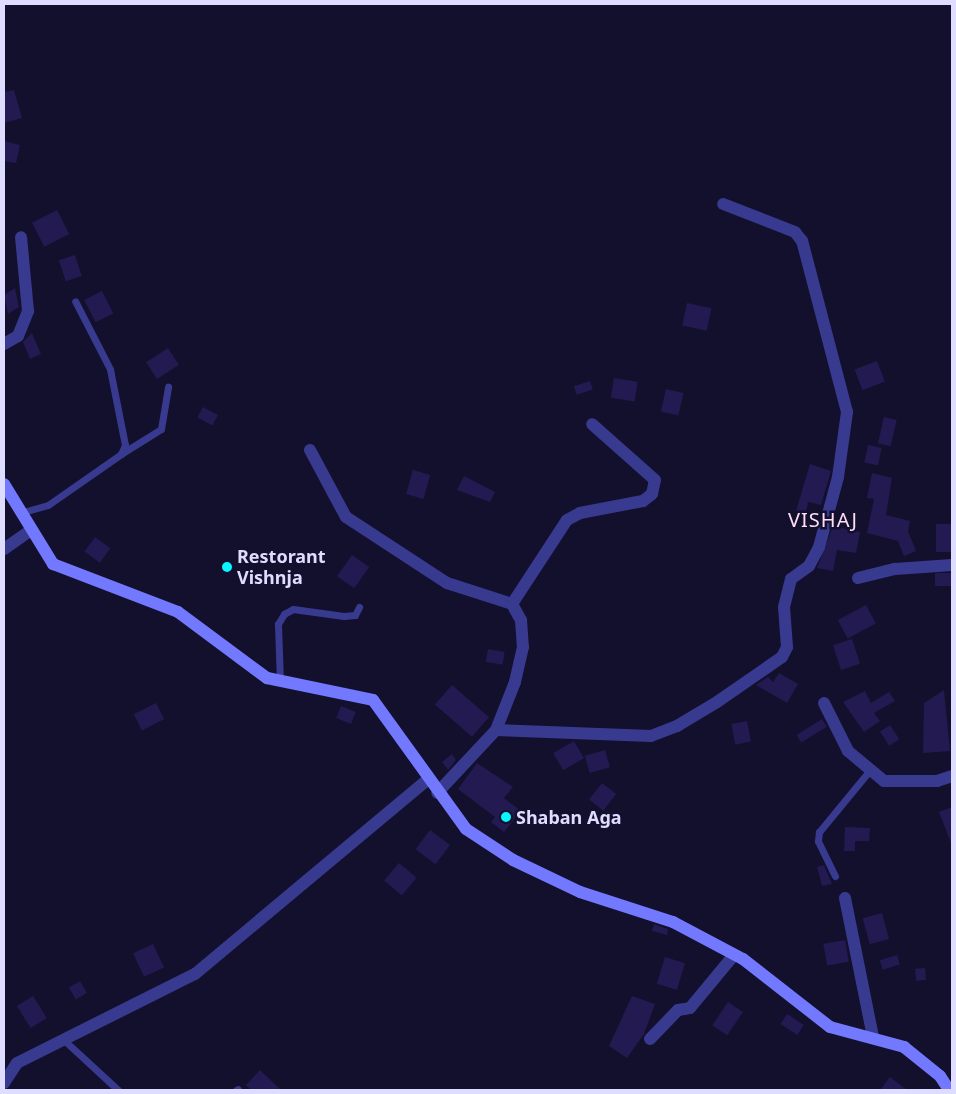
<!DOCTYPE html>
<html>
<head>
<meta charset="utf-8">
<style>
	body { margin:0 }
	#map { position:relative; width:956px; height:1094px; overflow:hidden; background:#13102e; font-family:"Noto Sans",sans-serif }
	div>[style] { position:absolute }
	.building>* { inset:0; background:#221a50; transform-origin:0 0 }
	.service>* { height:7px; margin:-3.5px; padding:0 3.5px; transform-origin:3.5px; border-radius:3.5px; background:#383a90 }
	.minor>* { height:12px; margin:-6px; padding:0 6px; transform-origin:6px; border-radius:6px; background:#383a90 }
	.secondary>* { height:12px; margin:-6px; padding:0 6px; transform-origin:6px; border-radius:6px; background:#7379ff }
	.dots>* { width:14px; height:14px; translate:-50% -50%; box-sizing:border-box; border:2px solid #13102e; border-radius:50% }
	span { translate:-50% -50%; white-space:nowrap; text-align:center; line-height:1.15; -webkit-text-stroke:5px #13102e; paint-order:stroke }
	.poi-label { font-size:18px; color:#dedcff; font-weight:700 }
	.left { translate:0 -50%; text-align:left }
	.quarter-label { font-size:20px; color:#ffdef5; letter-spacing:1px }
	.frame { position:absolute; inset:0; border:5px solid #dedcff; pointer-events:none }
</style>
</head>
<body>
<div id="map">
	<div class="building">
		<div style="clip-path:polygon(14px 90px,22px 118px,4px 123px,4px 92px)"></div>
		<div style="clip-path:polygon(4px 141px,20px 145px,16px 163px,4px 161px)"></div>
		<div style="left:57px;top:210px;width:27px;height:28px;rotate:63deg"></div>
		<div style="left:75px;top:255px;width:22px;height:17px;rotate:72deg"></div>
		<div style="clip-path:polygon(15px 288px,19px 307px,8px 314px,4px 295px)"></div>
		<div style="left:102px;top:291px;width:25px;height:20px;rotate:63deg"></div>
		<div style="left:687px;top:303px;width:25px;height:23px;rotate:12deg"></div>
		<div style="clip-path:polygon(32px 333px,41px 354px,30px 359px,23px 342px)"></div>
		<div style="left:168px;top:348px;width:20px;height:26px;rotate:57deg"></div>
		<div style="left:877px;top:361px;width:22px;height:24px;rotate:69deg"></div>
		<div style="left:614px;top:378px;width:24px;height:20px;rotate:9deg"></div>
		<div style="left:590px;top:381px;width:9px;height:17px;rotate:72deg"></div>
		<div style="left:666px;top:389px;width:18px;height:23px;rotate:13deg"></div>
		<div style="left:203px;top:407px;width:17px;height:12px;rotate:28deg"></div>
		<div style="left:884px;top:417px;width:13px;height:27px;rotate:13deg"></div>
		<div style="left:868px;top:445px;width:14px;height:18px;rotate:12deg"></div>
		<div style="clip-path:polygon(810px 464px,831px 471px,821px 505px,808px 502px,806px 513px,796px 511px)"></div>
		<div style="left:413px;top:470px;width:18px;height:25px;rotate:16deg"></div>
		<div style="clip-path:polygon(872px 473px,892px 478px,886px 515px,910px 521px,908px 531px,916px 551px,904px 556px,898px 541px,867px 533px,874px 499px,867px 498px)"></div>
		<div style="clip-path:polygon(464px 476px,495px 492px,490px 502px,457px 490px)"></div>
		<div style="left:936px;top:524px;width:16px;height:28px"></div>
		<div style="clip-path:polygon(833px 526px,860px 532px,856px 553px,837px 550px,833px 571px,817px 568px)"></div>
		<div style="left:95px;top:537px;width:19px;height:18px;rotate:36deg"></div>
		<div style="left:352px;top:555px;width:21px;height:26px;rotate:35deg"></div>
		<div style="left:952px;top:573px;width:13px;height:17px;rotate:90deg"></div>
		<div style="left:866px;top:605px;width:21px;height:32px;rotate:62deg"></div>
		<div style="left:852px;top:639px;width:26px;height:20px;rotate:72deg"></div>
		<div style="left:488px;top:649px;width:17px;height:13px;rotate:10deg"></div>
		<div style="clip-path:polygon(779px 673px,798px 684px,787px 703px,756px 685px,768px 677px,773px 682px)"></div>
		<div style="left:452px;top:685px;width:49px;height:26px;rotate:41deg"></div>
		<div style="clip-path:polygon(944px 690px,950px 751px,923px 753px,924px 703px)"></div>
		<div style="clip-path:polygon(865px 691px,871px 703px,889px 692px,895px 701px,874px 713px,880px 721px,864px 732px,843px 702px)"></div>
		<div style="left:156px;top:703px;width:18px;height:25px;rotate:63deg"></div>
		<div style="left:341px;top:706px;width:16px;height:13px;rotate:22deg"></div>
		<div style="left:822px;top:719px;width:9px;height:30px;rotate:58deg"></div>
		<div style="left:747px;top:721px;width:21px;height:16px;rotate:79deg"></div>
		<div style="left:890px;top:725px;width:17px;height:12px;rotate:57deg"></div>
		<div style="left:574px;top:741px;width:20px;height:24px;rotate:60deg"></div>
		<div style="left:605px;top:750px;width:18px;height:21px;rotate:74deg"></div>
		<div style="clip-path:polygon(452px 754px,456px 760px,448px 770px,442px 762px)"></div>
		<div style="clip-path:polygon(477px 763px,513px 787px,504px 798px,521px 811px,504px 832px,491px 822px,495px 817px,458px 789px)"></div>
		<div style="left:602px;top:783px;width:18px;height:21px;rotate:38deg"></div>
		<div style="clip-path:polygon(952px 807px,952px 843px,951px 843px,939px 812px)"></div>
		<div style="clip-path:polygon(845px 827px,870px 828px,869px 841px,855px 841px,855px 851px,844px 851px)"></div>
		<div style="left:430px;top:830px;width:25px;height:24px;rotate:37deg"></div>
		<div style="left:399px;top:863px;width:23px;height:23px;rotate:40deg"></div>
		<div style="clip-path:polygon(824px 865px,832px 884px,822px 886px,817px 867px)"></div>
		<div style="left:882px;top:913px;width:27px;height:20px;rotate:75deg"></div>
		<div style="clip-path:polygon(654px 924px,668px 929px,667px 935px,652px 931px)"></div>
		<div style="left:845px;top:940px;width:22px;height:22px;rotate:80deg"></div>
		<div style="left:153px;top:944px;width:26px;height:22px;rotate:65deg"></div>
		<div style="left:897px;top:955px;width:10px;height:18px;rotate:73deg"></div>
		<div style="left:665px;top:957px;width:21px;height:28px;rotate:17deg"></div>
		<div style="left:925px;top:968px;width:12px;height:10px;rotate:85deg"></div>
		<div style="left:80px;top:981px;width:14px;height:13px;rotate:60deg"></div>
		<div style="left:33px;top:996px;width:26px;height:19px;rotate:58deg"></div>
		<div style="clip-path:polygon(632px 996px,655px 1004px,644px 1034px,627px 1058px,609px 1046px)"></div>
		<div style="left:728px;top:1002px;width:18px;height:28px;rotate:34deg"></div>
		<div style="left:787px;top:1014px;width:20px;height:12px;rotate:33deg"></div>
		<div style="clip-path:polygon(260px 1070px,281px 1090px,251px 1090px,246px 1085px)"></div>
		<div style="clip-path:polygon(890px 1077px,907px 1090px,880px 1090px)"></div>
	</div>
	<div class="service">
		<div style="left:121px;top:454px;width:47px;rotate:-32deg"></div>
		<div style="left:161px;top:429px;width:43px;rotate:-80.5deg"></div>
		<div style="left:20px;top:513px;width:29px;rotate:-16deg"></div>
		<div style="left:48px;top:505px;width:89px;rotate:-34.9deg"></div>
		<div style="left:121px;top:454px;width:10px;rotate:-66deg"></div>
		<div style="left:125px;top:445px;width:77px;rotate:-101.2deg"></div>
		<div style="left:110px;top:369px;width:76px;rotate:-117.2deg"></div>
		<div style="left:280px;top:682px;width:58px;rotate:-92deg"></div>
		<div style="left:278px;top:624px;width:12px;rotate:-59deg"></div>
		<div style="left:284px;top:614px;width:10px;rotate:-29deg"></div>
		<div style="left:293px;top:609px;width:51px;rotate:7.8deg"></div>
		<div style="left:344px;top:616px;width:11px;rotate:-5deg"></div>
		<div style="left:355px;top:615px;width:9px;rotate:-63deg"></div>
		<div style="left:835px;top:876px;width:39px;rotate:-116deg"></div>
		<div style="left:818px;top:841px;width:9px;rotate:-84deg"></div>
		<div style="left:819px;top:832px;width:80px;rotate:-50.6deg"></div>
		<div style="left:66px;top:1042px;width:71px;rotate:42.7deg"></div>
		<div style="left:236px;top:1090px;width:2px;rotate:-27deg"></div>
	</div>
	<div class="minor">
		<div style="left:4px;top:344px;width:16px;rotate:-30deg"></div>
		<div style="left:18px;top:336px;width:27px;rotate:-68deg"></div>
		<div style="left:28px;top:311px;width:74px;rotate:-95.4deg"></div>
		<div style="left:310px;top:450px;width:76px;rotate:61.8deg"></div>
		<div style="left:346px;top:517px;width:121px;rotate:33.2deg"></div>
		<div style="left:447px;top:583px;width:68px;rotate:17.9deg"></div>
		<div style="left:512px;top:604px;width:18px;rotate:61deg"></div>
		<div style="left:521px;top:620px;width:27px;rotate:86deg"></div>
		<div style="left:523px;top:647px;width:36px;rotate:103deg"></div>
		<div style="left:515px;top:682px;width:52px;rotate:111.6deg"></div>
		<div style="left:496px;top:730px;width:86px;rotate:133.1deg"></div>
		<div style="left:4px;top:549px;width:32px;rotate:-35deg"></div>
		<div style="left:858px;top:578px;width:38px;rotate:-14deg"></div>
		<div style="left:895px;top:569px;width:57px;rotate:-4deg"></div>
		<div style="left:512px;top:604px;width:100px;rotate:-56.8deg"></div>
		<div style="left:567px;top:520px;width:15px;rotate:-28deg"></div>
		<div style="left:580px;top:513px;width:64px;rotate:-10.8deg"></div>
		<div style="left:643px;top:501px;width:11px;rotate:-38deg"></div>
		<div style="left:652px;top:494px;width:14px;rotate:-78deg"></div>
		<div style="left:655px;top:480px;width:84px;rotate:-138.4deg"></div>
		<div style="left:824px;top:703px;width:54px;rotate:63.4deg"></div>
		<div style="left:848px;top:751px;width:47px;rotate:39.8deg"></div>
		<div style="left:884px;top:781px;width:53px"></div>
		<div style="left:937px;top:781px;width:16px;rotate:-18deg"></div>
		<div style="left:496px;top:730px;width:155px;rotate:2.2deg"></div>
		<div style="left:651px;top:736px;width:28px;rotate:-21deg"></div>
		<div style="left:677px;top:726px;width:47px;rotate:-31deg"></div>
		<div style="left:717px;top:702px;width:79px;rotate:-34.7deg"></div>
		<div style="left:782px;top:657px;width:11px;rotate:-63deg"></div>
		<div style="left:787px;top:647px;width:40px;rotate:-94.3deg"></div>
		<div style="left:784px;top:607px;width:29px;rotate:-76deg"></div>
		<div style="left:791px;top:579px;width:22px;rotate:-36deg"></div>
		<div style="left:809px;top:566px;width:21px;rotate:-62deg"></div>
		<div style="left:819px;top:547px;width:73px;rotate:-74.8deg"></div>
		<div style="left:838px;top:477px;width:66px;rotate:-82.1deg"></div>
		<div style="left:847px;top:412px;width:177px;rotate:-104.7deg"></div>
		<div style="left:802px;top:241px;width:11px;rotate:-128deg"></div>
		<div style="left:795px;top:232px;width:77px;rotate:-158.7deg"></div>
		<div style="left:845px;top:898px;width:142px;rotate:78.6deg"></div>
		<div style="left:650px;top:1039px;width:40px;rotate:-46deg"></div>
		<div style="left:678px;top:1010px;width:12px;rotate:-9deg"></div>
		<div style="left:690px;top:1008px;width:69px;rotate:-50.3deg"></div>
		<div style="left:4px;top:1083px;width:24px;rotate:-57deg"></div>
		<div style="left:17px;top:1063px;width:199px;rotate:-26.6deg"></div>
		<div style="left:195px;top:974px;width:302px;rotate:-39.9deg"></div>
	</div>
	<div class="secondary">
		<div style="left:4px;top:484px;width:94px;rotate:58.5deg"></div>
		<div style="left:53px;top:564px;width:134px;rotate:21deg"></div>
		<div style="left:178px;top:612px;width:111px;rotate:36.6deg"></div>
		<div style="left:267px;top:678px;width:108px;rotate:11.7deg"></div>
		<div style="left:373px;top:700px;width:159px;rotate:54.2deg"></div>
		<div style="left:466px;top:829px;width:56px;rotate:33.4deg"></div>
		<div style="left:513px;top:860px;width:74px;rotate:25.5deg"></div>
		<div style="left:580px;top:892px;width:98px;rotate:17.9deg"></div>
		<div style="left:673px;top:922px;width:79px;rotate:27.9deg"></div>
		<div style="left:743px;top:959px;width:110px;rotate:38deg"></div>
		<div style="left:830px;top:1027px;width:77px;rotate:15.1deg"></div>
		<div style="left:904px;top:1047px;width:46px;rotate:38.9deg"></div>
		<div style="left:940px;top:1076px;width:17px;rotate:57deg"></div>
	</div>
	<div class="dots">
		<div style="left:227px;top:567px;background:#08f6ff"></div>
		<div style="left:506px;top:817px;background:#08f6ff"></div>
	</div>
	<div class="poi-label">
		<span class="left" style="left:237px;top:567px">Restorant<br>Vishnja</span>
		<span class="left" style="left:516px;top:817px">Shaban Aga</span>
	</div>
	<div class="quarter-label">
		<span style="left:823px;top:519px">VISHAJ</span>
	</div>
	<div class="frame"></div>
</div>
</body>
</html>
